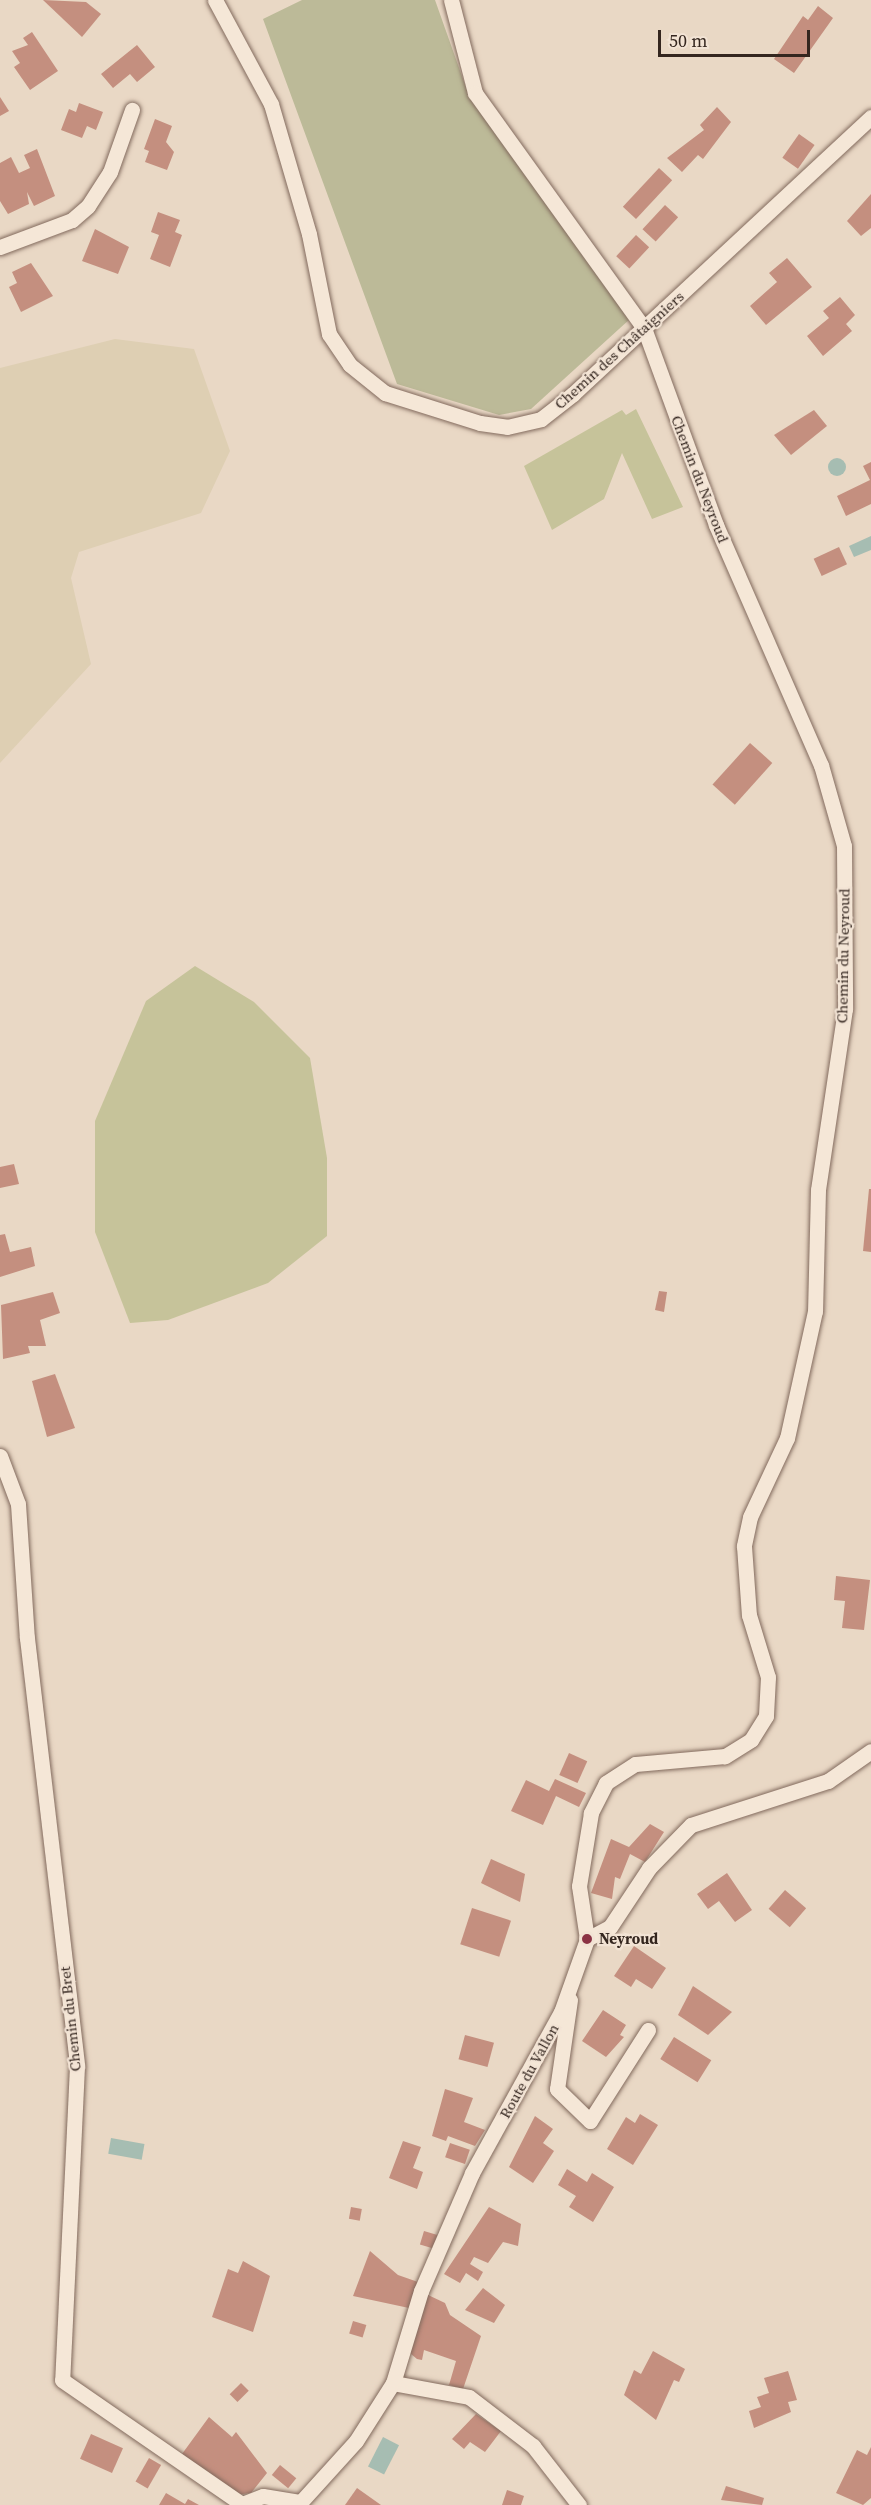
<!DOCTYPE html>
<html>
<head>
<meta charset="utf-8">
<style>
	body { margin:0 }
	#map { position:relative; width:871px; height:2505px; overflow:hidden; background:#e9d8c5; font-family:"Source Serif 4",serif }
	div>[style] { position:absolute }
	.farmland>* { inset:0; background:#decfb3 }
	.green>* { inset:0; background:#c6c39a }
	.cemetery>* { inset:0; background:#bcba98 }
	.water>* { inset:0; background:#a6bdb2; transform-origin:0 0 }
	.round { border-radius:50% }
	.building>* { inset:0; background:#c48f7f; transform-origin:0 0 }
	.roads { filter:drop-shadow(0 0 2px #826a5d) drop-shadow(0 0 2px #826a5d) }
	.minor>* { height:15px; margin:-7.5px; padding:0 7.5px; transform-origin:7.5px; border-radius:7.5px; background:#f5e7d7 }
	.dots>* { width:16px; height:16px; translate:-50% -50%; box-sizing:border-box; border:3px solid #f2e3d4; border-radius:50% }
	span { translate:-50% -50%; white-space:nowrap; text-align:center; line-height:1.15; -webkit-text-stroke:4.5px #f2e3d4; paint-order:stroke }
	.street-label { font-size:15px; color:#34261f }
	.poi-label { font-size:15px; color:#34261f; font-weight:700 }
	.left { translate:0 -50%; text-align:left }
	.scale { position:absolute; left:658px; top:30px; width:152px; height:27px; box-sizing:border-box; border:3px solid #34261f; border-top:0; padding-left:8px; font-size:18px; line-height:21px; white-space:nowrap; color:#34261f; -webkit-text-stroke:4px #f2e3d4; paint-order:stroke }
</style>
</head>
<body>
<div id="map">
	<div class="farmland">
		<div style="clip-path:polygon(115px 339px,194px 349px,230px 451px,201px 513px,79px 552px,71px 578px,91px 664px,0 763px,0 368px)"></div>
	</div>
	<div class="green">
		<div style="clip-path:polygon(636px 409px,683px 507px,652px 519px,622px 453px,604px 499px,552px 530px,524px 466px,622px 410px,626px 415px)"></div>
		<div style="clip-path:polygon(195px 966px,254px 1002px,310px 1058px,327px 1158px,327px 1236px,268px 1283px,168px 1320px,130px 1323px,95px 1232px,95px 1121px,146px 1001px)"></div>
	</div>
	<div class="cemetery">
		<div style="clip-path:polygon(302px 0,435px 0,469px 96px,630px 319px,531px 409px,499px 415px,397px 384px,263px 19px)"></div>
	</div>
	<div class="water">
		<div class="round" style="left:828px;top:458px;width:18px;height:18px"></div>
		<div style="clip-path:polygon(871px 536px,871px 550px,854px 557px,849px 546px)"></div>
		<div style="left:111px;top:2138px;width:34px;height:16px;rotate:10deg"></div>
		<div style="left:383px;top:2437px;width:18px;height:33px;rotate:27deg"></div>
	</div>
	<div class="building">
		<div style="clip-path:polygon(43px 0,86px 2px,101px 14px,82px 37px)"></div>
		<div style="clip-path:polygon(818px 6px,833px 18px,794px 73px,774px 59px,803px 16px,808px 20px)"></div>
		<div style="clip-path:polygon(32px 32px,58px 71px,30px 90px,14px 67px,20px 63px,12px 51px,28px 45px,23px 38px)"></div>
		<div style="clip-path:polygon(137px 45px,155px 67px,137px 82px,130px 74px,113px 88px,101px 74px)"></div>
		<div style="clip-path:polygon(0 97px,9px 111px,0 116px)"></div>
		<div style="clip-path:polygon(79px 103px,103px 112px,96px 130px,87px 126px,82px 138px,61px 130px,69px 109px,76px 112px)"></div>
		<div style="clip-path:polygon(717px 107px,731px 122px,703px 159px,698px 155px,682px 172px,667px 158px,704px 130px,700px 125px)"></div>
		<div style="clip-path:polygon(155px 119px,172px 126px,166px 142px,174px 152px,167px 170px,145px 162px,149px 151px,144px 149px)"></div>
		<div style="left:799px;top:134px;width:19px;height:29px;rotate:35deg"></div>
		<div style="clip-path:polygon(37px 149px,55px 196px,34px 206px,27px 192px,29px 204px,8px 214px,0 201px,0 163px,11px 157px,19px 173px,30px 168px,24px 155px)"></div>
		<div style="left:659px;top:168px;width:18px;height:53px;rotate:43deg"></div>
		<div style="clip-path:polygon(871px 194px,871px 228px,861px 236px,847px 221px)"></div>
		<div style="left:665px;top:205px;width:18px;height:33px;rotate:43deg"></div>
		<div style="clip-path:polygon(158px 212px,180px 220px,175px 232px,182px 235px,170px 267px,150px 259px,159px 235px,151px 232px)"></div>
		<div style="clip-path:polygon(95px 229px,129px 247px,118px 274px,82px 261px)"></div>
		<div style="left:636px;top:235px;width:18px;height:29px;rotate:43deg"></div>
		<div style="clip-path:polygon(787px 258px,812px 287px,766px 325px,750px 306px,777px 282px,769px 273px)"></div>
		<div style="clip-path:polygon(31px 263px,53px 296px,21px 312px,9px 287px,17px 283px,12px 272px)"></div>
		<div style="clip-path:polygon(840px 297px,855px 315px,846px 324px,852px 331px,823px 356px,807px 336px,829px 318px,823px 311px)"></div>
		<div style="clip-path:polygon(814px 410px,827px 426px,791px 455px,774px 435px)"></div>
		<div style="clip-path:polygon(871px 462px,871px 504px,846px 516px,837px 496px,870px 480px,863px 466px)"></div>
		<div style="left:839px;top:547px;width:19px;height:28px;rotate:65deg"></div>
		<div style="left:750px;top:743px;width:30px;height:56px;rotate:42deg"></div>
		<div style="clip-path:polygon(14px 1164px,19px 1184px,0 1188px,0 1167px)"></div>
		<div style="clip-path:polygon(869px 1189px,871px 1189px,871px 1252px,863px 1251px)"></div>
		<div style="clip-path:polygon(5px 1234px,10px 1252px,31px 1247px,35px 1266px,0 1277px,0 1235px)"></div>
		<div style="clip-path:polygon(659px 1291px,667px 1292px,664px 1312px,655px 1310px)"></div>
		<div style="clip-path:polygon(53px 1292px,60px 1313px,40px 1320px,46px 1346px,28px 1346px,30px 1353px,3px 1359px,1px 1305px)"></div>
		<div style="clip-path:polygon(55px 1374px,75px 1428px,47px 1437px,32px 1381px)"></div>
		<div style="clip-path:polygon(836px 1576px,870px 1580px,864px 1630px,842px 1628px,845px 1601px,834px 1600px)"></div>
		<div style="left:569px;top:1753px;width:20px;height:24px;rotate:24deg"></div>
		<div style="clip-path:polygon(555px 1779px,586px 1793px,579px 1807px,556px 1796px,543px 1825px,511px 1811px,526px 1780px,549px 1791px)"></div>
		<div style="clip-path:polygon(650px 1824px,664px 1832px,645px 1862px,630px 1854px,620px 1879px,615px 1877px,612px 1899px,591px 1893px,611px 1839px,629px 1847px)"></div>
		<div style="clip-path:polygon(491px 1859px,525px 1874px,520px 1902px,481px 1883px)"></div>
		<div style="clip-path:polygon(727px 1873px,752px 1910px,735px 1922px,719px 1901px,708px 1909px,697px 1894px)"></div>
		<div style="left:785px;top:1890px;width:28px;height:25px;rotate:41deg"></div>
		<div style="left:472px;top:1908px;width:41px;height:38px;rotate:18deg"></div>
		<div style="clip-path:polygon(634px 1946px,666px 1968px,652px 1989px,636px 1979px,631px 1987px,614px 1976px)"></div>
		<div style="clip-path:polygon(693px 1986px,732px 2012px,708px 2035px,678px 2015px)"></div>
		<div style="clip-path:polygon(603px 2010px,626px 2025px,620px 2035px,624px 2037px,606px 2057px,582px 2041px)"></div>
		<div style="left:465px;top:2035px;width:30px;height:25px;rotate:15deg"></div>
		<div style="left:674px;top:2037px;width:44px;height:26px;rotate:32deg"></div>
		<div style="clip-path:polygon(445px 2089px,473px 2098px,464px 2122px,485px 2130px,475px 2146px,448px 2136px,446px 2141px,432px 2136px)"></div>
		<div style="clip-path:polygon(640px 2114px,658px 2125px,633px 2165px,607px 2149px,626px 2117px,635px 2123px)"></div>
		<div style="clip-path:polygon(535px 2116px,553px 2129px,543px 2143px,554px 2151px,533px 2183px,509px 2167px)"></div>
		<div style="clip-path:polygon(403px 2141px,421px 2147px,413px 2168px,423px 2172px,417px 2189px,389px 2178px)"></div>
		<div style="left:450px;top:2143px;width:21px;height:15px;rotate:19deg"></div>
		<div style="clip-path:polygon(567px 2169px,587px 2182px,592px 2173px,614px 2187px,593px 2222px,569px 2207px,576px 2196px,558px 2185px)"></div>
		<div style="left:351px;top:2207px;width:11px;height:12px;rotate:10deg"></div>
		<div style="clip-path:polygon(489px 2207px,521px 2224px,518px 2246px,503px 2242px,488px 2263px,474px 2257px,470px 2264px,483px 2272px,478px 2281px,466px 2273px,460px 2283px,444px 2274px)"></div>
		<div style="left:424px;top:2231px;width:14px;height:14px;rotate:17deg"></div>
		<div style="clip-path:polygon(370px 2251px,398px 2275px,418px 2282px,409px 2308px,353px 2296px)"></div>
		<div style="clip-path:polygon(243px 2261px,270px 2276px,253px 2332px,212px 2317px,228px 2269px,238px 2273px)"></div>
		<div style="clip-path:polygon(483px 2288px,505px 2305px,494px 2323px,465px 2310px)"></div>
		<div style="clip-path:polygon(426px 2294px,445px 2303px,450px 2315px,481px 2336px,463px 2389px,449px 2385px,456px 2361px,424px 2350px,422px 2360px,417px 2359px,405px 2349px)"></div>
		<div style="left:353px;top:2321px;width:14px;height:13px;rotate:17deg"></div>
		<div style="clip-path:polygon(653px 2351px,685px 2369px,679px 2382px,674px 2380px,656px 2420px,624px 2395px,634px 2370px,641px 2374px)"></div>
		<div style="clip-path:polygon(788px 2371px,797px 2400px,788px 2402px,791px 2412px,754px 2428px,749px 2411px,761px 2407px,757px 2397px,769px 2393px,764px 2378px)"></div>
		<div style="left:241px;top:2383px;width:11px;height:16px;rotate:45deg"></div>
		<div style="clip-path:polygon(476px 2414px,501px 2431px,485px 2452px,470px 2442px,464px 2449px,452px 2439px)"></div>
		<div style="clip-path:polygon(209px 2417px,232px 2437px,236px 2432px,267px 2473px,251px 2493px,235px 2495px,182px 2454px)"></div>
		<div style="left:91px;top:2434px;width:35px;height:27px;rotate:24deg"></div>
		<div style="clip-path:polygon(871px 2447px,871px 2498px,863px 2505px,836px 2493px,857px 2450px,867px 2455px)"></div>
		<div style="left:149px;top:2458px;width:14px;height:27px;rotate:30deg"></div>
		<div style="left:280px;top:2465px;width:21px;height:13px;rotate:39deg"></div>
		<div style="clip-path:polygon(726px 2486px,764px 2498px,762px 2505px,721px 2500px)"></div>
		<div style="clip-path:polygon(357px 2488px,381px 2505px,345px 2505px)"></div>
		<div style="clip-path:polygon(507px 2490px,524px 2496px,521px 2505px,502px 2505px)"></div>
		<div style="clip-path:polygon(166px 2493px,185px 2504px,188px 2499px,199px 2505px,159px 2505px)"></div>
	</div>
	<div class="roads">
		<div class="minor">
			<div style="left:215px;top:0;width:118px;rotate:61.7deg"></div>
			<div style="left:271px;top:104px;width:135px;rotate:73.7deg"></div>
			<div style="left:309px;top:234px;width:102px;rotate:78.7deg"></div>
			<div style="left:329px;top:334px;width:37px;rotate:56deg"></div>
			<div style="left:350px;top:365px;width:45px;rotate:38.7deg"></div>
			<div style="left:385px;top:393px;width:100px;rotate:17.5deg"></div>
			<div style="left:480px;top:423px;width:27px;rotate:8deg"></div>
			<div style="left:507px;top:427px;width:35px;rotate:-13deg"></div>
			<div style="left:541px;top:419px;width:41px;rotate:-38deg"></div>
			<div style="left:573px;top:394px;width:407px;rotate:-42.9deg"></div>
			<div style="left:451px;top:0;width:96px;rotate:75.5deg"></div>
			<div style="left:475px;top:93px;width:289px;rotate:54.3deg"></div>
			<div style="left:644px;top:328px;width:210px;rotate:69.9deg"></div>
			<div style="left:716px;top:525px;width:262px;rotate:66.4deg"></div>
			<div style="left:821px;top:765px;width:84px;rotate:74.1deg"></div>
			<div style="left:844px;top:846px;width:163px;rotate:89.6deg"></div>
			<div style="left:845px;top:1009px;width:183px;rotate:98.5deg"></div>
			<div style="left:818px;top:1190px;width:121px;rotate:91.4deg"></div>
			<div style="left:815px;top:1311px;width:130px;rotate:102.4deg"></div>
			<div style="left:787px;top:1438px;width:87px;rotate:115.1deg"></div>
			<div style="left:750px;top:1517px;width:30px;rotate:102deg"></div>
			<div style="left:744px;top:1546px;width:69px;rotate:85.9deg"></div>
			<div style="left:749px;top:1615px;width:65px;rotate:73deg"></div>
			<div style="left:768px;top:1677px;width:39px;rotate:93deg"></div>
			<div style="left:766px;top:1716px;width:28px;rotate:122deg"></div>
			<div style="left:751px;top:1740px;width:31px;rotate:148deg"></div>
			<div style="left:725px;top:1756px;width:90px;rotate:174.9deg"></div>
			<div style="left:635px;top:1764px;width:35px;rotate:147deg"></div>
			<div style="left:606px;top:1783px;width:34px;rotate:117deg"></div>
			<div style="left:591px;top:1813px;width:74px;rotate:99.3deg"></div>
			<div style="left:579px;top:1886px;width:54px;rotate:81.4deg"></div>
			<div style="left:0;top:247px;width:77px;rotate:-20.6deg"></div>
			<div style="left:72px;top:220px;width:21px;rotate:-41deg"></div>
			<div style="left:88px;top:206px;width:40px;rotate:-57.1deg"></div>
			<div style="left:110px;top:172px;width:66px;rotate:-70.5deg"></div>
			<div style="left:0;top:1456px;width:51px;rotate:69.4deg"></div>
			<div style="left:18px;top:1504px;width:134px;rotate:86.2deg"></div>
			<div style="left:27px;top:1638px;width:431px;rotate:83.3deg"></div>
			<div style="left:77px;top:2066px;width:314px;rotate:92.7deg"></div>
			<div style="left:62px;top:2380px;width:219px;rotate:34.6deg"></div>
			<div style="left:242px;top:2504px;width:22px;rotate:-21deg"></div>
			<div style="left:263px;top:2496px;width:37px;rotate:9deg"></div>
			<div style="left:570px;top:2000px;width:90px;rotate:98.3deg"></div>
			<div style="left:557px;top:2089px;width:46px;rotate:44.1deg"></div>
			<div style="left:590px;top:2121px;width:108px;rotate:-57.5deg"></div>
			<div style="left:393px;top:2383px;width:77px;rotate:10.4deg"></div>
			<div style="left:469px;top:2397px;width:81px;rotate:37.4deg"></div>
			<div style="left:533px;top:2446px;width:75px;rotate:52.1deg"></div>
			<div style="left:298px;top:2505px;width:86px;rotate:-47.8deg"></div>
			<div style="left:356px;top:2441px;width:69px;rotate:-57.5deg"></div>
			<div style="left:393px;top:2383px;width:96px;rotate:-73.1deg"></div>
			<div style="left:421px;top:2291px;width:129px;rotate:-66.6deg"></div>
			<div style="left:472px;top:2173px;width:184px;rotate:-61.1deg"></div>
			<div style="left:561px;top:2012px;width:77px;rotate:-70.4deg"></div>
			<div style="left:587px;top:1939px;width:26px;rotate:-28deg"></div>
			<div style="left:610px;top:1927px;width:71px;rotate:-56.5deg"></div>
			<div style="left:649px;top:1868px;width:60px;rotate:-45.7deg"></div>
			<div style="left:691px;top:1825px;width:144px;rotate:-17.8deg"></div>
			<div style="left:828px;top:1781px;width:52px;rotate:-34.9deg"></div>
		</div>
	</div>
	<div class="dots">
		<div style="left:587px;top:1939px;background:#8b3344"></div>
	</div>
	<div class="street-label">
		<span style="left:619px;top:350px;rotate:-42deg">Chemin des Châtaigniers</span>
		<span style="left:700px;top:479px;rotate:69deg">Chemin du Neyroud</span>
		<span style="left:843px;top:956px;rotate:-89deg">Chemin du Neyroud</span>
		<span style="left:70px;top:2019px;rotate:-96deg">Chemin du Bret</span>
		<span style="left:529px;top:2071px;rotate:-61deg">Route du Vallon</span>
	</div>
	<div class="poi-label">
		<span class="left" style="left:599px;top:1939px">Neyroud</span>
	</div>
	<div class="scale">50 m</div>
</div>
</body>
</html>
